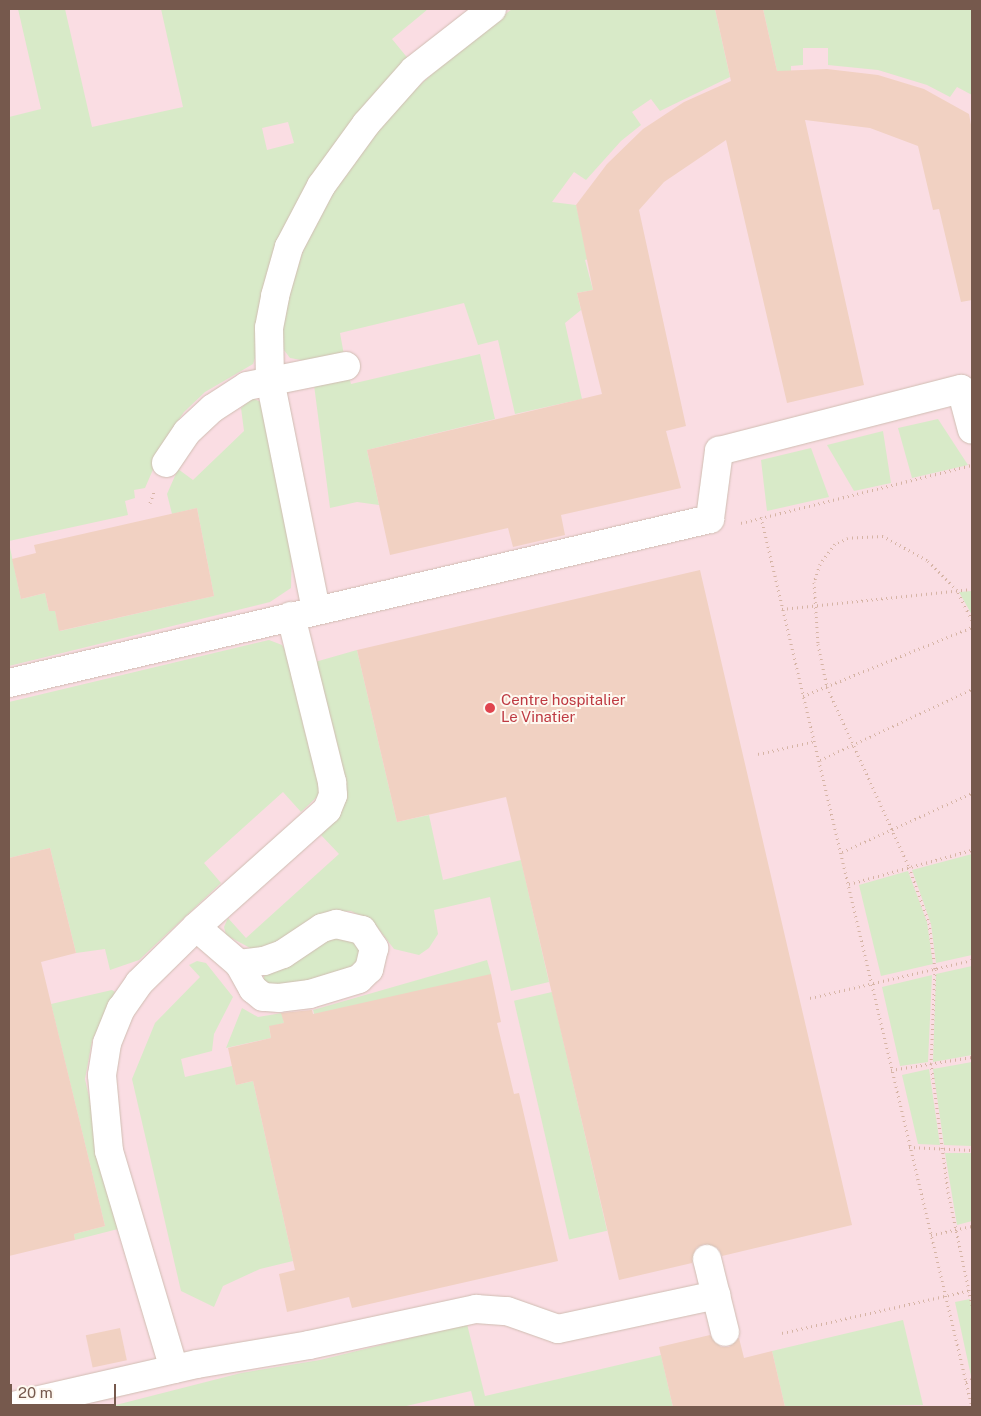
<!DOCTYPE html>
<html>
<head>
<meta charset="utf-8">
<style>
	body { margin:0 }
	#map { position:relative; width:981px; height:1416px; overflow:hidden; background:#fcf4ea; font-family:"Public Sans",sans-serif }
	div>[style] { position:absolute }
	.medical>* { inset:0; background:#fadde3; transform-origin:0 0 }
	.green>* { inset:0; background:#d8eac8; transform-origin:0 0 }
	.building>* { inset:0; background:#f1d1c2; transform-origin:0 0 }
	.path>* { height:3px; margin-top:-1.5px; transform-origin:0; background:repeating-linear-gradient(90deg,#d6b4a5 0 1px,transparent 0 5px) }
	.roads { filter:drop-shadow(0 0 1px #d0bdb2) drop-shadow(0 0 1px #d0bdb2) }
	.minor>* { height:28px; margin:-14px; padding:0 14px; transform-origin:14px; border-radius:14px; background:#fff }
	.dots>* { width:14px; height:14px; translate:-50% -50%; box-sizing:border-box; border:2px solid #fef8f0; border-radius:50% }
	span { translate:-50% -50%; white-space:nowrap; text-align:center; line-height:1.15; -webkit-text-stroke:4px #fef8f0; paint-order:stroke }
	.health-label { font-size:15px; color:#be3a42 }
	.left { translate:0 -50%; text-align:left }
	.frame { position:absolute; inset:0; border:10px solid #76594d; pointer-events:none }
	.scale { position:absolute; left:10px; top:1384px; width:106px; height:22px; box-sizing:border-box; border:2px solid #76594d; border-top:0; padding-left:6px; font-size:15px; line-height:18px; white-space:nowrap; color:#76594d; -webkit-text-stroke:4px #fef8f0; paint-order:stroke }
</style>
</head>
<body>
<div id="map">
	<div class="medical">
		<div style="left:9px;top:9px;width:963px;height:1398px"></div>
	</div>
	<div class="green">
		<div style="clip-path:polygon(evenodd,18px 9px,65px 9px,92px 127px,183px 107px,161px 9px,428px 9px,392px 39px,410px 61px,315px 179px,253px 364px,205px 392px,184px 412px,168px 435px,145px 488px,134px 490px,135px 498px,125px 501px,128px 515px,9px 541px,9px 117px,41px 109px,18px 9px,288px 122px,294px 143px,267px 150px,262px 128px,288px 122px)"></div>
		<div style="clip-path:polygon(512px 9px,715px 9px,730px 77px,660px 111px,651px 99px,632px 112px,641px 125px,621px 141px,586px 180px,574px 172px,552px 202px,576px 205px,589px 259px,585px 260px,593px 290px,577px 293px,581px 310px,565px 323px,582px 399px,515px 414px,498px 340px,478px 345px,464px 303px,340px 333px,344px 355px,307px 361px,290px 358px,281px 346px,282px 325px,293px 279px,308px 237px,339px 182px,368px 139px,408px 96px,456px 52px)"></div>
		<div style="clip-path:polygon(763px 9px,972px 9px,972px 95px,957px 87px,950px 97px,927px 85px,878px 70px,828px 65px,828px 48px,803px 48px,803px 65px,791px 66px,791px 71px,777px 71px)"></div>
		<div style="clip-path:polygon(480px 354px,495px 419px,367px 450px,379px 505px,357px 502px,330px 508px,314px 385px,349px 377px,351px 384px)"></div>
		<div style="clip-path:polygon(252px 398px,261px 402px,292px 547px,291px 588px,270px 602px,9px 666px,9px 543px,21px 599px,45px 593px,49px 611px,55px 611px,60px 631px,214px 596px,197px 508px,172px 514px,167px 494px,178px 469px,193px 480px,244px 431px,241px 408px)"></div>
		<div style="clip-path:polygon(938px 419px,968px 465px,912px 478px,898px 428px)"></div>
		<div style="clip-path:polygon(883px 431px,891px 483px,854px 491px,827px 445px)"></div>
		<div style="clip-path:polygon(811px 448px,829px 497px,767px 511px,761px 460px)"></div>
		<div style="clip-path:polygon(972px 591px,972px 615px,959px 592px)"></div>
		<div style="clip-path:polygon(269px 640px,282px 645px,288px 655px,320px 791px,318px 796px,301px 812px,283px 792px,204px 863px,221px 883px,139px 960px,110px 970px,105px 949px,76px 953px,50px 848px,9px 858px,9px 702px)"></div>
		<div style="clip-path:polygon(357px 650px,397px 822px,429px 815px,443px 880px,521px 860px,549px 982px,511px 991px,490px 897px,434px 910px,438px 934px,429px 948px,419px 955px,394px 949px,374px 923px,351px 911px,334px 912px,280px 945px,252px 949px,226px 935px,224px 927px,228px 918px,246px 938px,339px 854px,321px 835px,336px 819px,315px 662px)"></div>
		<div style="clip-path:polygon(972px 854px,972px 955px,936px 963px,931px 924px,912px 870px)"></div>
		<div style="clip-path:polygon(908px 871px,927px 922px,933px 964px,881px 976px,859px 885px)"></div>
		<div style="clip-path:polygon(342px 934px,363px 946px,353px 973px,273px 987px,263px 981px,264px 976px,318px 940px)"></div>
		<div style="left:487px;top:960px;width:15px;height:181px;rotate:74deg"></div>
		<div style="clip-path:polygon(197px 961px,206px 963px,233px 997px,214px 1034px,212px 1051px,181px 1059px,185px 1077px,232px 1066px,236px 1085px,253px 1081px,293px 1261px,260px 1269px,223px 1286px,214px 1307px,181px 1291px,132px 1079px,155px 1023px,200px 977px,189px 965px)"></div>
		<div style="clip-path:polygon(972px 966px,972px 1055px,933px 1062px,936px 974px)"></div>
		<div style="clip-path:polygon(932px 975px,928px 1062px,900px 1066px,882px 987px)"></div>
		<div style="clip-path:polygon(112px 990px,115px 992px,92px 1041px,85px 1079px,118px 1229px,75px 1240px,74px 1234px,105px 1226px,51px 1004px)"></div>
		<div style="left:552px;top:992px;width:245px;height:39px;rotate:77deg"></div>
		<div style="clip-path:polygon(242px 1008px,258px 1017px,282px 1013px,284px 1023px,269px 1027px,271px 1038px,226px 1048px)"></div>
		<div style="clip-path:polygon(972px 1062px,972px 1146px,944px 1145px,933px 1069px)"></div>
		<div style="clip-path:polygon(929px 1069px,940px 1145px,918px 1144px,902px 1075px)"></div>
		<div style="clip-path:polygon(945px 1153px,972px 1153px,972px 1221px,957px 1225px)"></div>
		<div style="clip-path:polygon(970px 1299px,972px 1309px,971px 1376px,955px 1302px)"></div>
		<div style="clip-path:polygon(903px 1320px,923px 1405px,785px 1407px,772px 1351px)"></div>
		<div style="clip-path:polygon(467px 1324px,485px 1396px,661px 1355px,673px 1407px,475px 1407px,471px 1391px,402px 1407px,108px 1407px,241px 1373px,320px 1360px)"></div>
	</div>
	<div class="building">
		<div style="clip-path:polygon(715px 9px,763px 9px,777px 71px,827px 69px,878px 75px,924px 89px,969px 114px,972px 130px,972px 300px,961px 302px,939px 209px,933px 210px,918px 146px,870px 128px,805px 120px,864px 385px,787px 403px,726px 140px,664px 182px,639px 210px,686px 426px,666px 431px,681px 488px,561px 515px,565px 535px,513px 547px,508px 528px,390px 555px,367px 450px,602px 394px,577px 293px,593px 290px,576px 205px,607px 164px,643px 129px,684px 102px,731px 81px)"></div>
		<div style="clip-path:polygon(197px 508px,214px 596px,59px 631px,55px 611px,49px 611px,45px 593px,21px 599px,12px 559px,36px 553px,34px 545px)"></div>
		<div style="clip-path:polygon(700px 570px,852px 1225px,722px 1256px,718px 1248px,704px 1244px,696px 1248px,692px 1263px,619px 1280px,506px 797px,397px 822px,357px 650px)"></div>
		<div style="clip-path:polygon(50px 848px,76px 953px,41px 962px,105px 1226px,74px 1234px,75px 1240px,9px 1256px,9px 858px)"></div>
		<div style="clip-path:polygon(491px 974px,501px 1022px,497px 1023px,514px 1094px,519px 1093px,558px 1261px,352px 1308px,349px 1297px,287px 1312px,279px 1274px,295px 1270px,253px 1081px,236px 1085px,228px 1048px,271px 1038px,269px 1026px,284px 1023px,281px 1013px,312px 1010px,313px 1014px)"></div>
		<div style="left:120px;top:1328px;width:33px;height:35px;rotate:78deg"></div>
		<div style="clip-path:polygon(710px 1335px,721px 1347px,729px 1347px,739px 1338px,744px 1358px,772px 1351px,785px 1407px,673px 1407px,659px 1347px)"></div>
	</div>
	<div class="path">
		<div style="left:150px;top:503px;width:12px;rotate:-70deg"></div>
		<div style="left:761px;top:517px;width:915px;rotate:76.66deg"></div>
		<div style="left:741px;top:523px;width:238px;rotate:-14.1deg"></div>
		<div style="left:782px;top:609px;width:191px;rotate:-6deg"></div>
		<div style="left:972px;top:620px;width:34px;rotate:-117deg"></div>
		<div style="left:957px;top:590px;width:42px;rotate:-135deg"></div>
		<div style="left:927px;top:560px;width:50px;rotate:-151.4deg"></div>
		<div style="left:883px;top:536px;width:35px;rotate:177deg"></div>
		<div style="left:848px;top:538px;width:14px;rotate:155deg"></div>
		<div style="left:835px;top:544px;width:25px;rotate:127deg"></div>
		<div style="left:820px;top:564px;width:19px;rotate:108deg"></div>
		<div style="left:814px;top:582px;width:62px;rotate:86.3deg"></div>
		<div style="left:818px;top:644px;width:44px;rotate:78.2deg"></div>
		<div style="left:827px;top:687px;width:198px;rotate:65.5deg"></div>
		<div style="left:909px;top:867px;width:59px;rotate:70.3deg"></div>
		<div style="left:929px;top:923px;width:46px;rotate:82.6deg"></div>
		<div style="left:935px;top:969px;width:94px;rotate:92.4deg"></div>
		<div style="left:931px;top:1063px;width:130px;rotate:82.5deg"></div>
		<div style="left:948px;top:1192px;width:116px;rotate:78deg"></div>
		<div style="left:803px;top:696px;width:183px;rotate:-22.2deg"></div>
		<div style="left:758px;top:754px;width:58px;rotate:-12.8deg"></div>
		<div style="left:820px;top:760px;width:168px;rotate:-25deg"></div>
		<div style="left:842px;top:852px;width:143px;rotate:-24.4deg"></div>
		<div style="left:849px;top:884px;width:128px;rotate:-15.5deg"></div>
		<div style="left:810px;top:998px;width:166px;rotate:-13.2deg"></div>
		<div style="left:891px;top:1070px;width:82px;rotate:-9.1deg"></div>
		<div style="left:909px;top:1147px;width:63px;rotate:2.7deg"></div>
		<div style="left:931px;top:1235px;width:42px;rotate:-12.4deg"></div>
		<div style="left:782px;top:1333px;width:195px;rotate:-12.8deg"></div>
		<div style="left:966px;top:1382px;width:7px;rotate:-27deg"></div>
	</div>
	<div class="roads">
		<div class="minor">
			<div style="left:166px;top:463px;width:37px;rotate:-56deg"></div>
			<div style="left:187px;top:432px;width:35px;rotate:-43deg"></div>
			<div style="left:213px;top:408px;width:40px;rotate:-32.9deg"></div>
			<div style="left:247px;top:386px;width:101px;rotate:-11.4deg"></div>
			<div style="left:316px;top:610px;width:235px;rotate:-101.3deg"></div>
			<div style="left:270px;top:380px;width:52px;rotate:-91.1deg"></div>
			<div style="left:269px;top:328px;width:33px;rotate:-79deg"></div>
			<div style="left:275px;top:296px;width:51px;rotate:-74.1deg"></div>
			<div style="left:289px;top:247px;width:69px;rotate:-62.3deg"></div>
			<div style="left:321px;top:186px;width:77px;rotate:-54deg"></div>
			<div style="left:366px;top:124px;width:72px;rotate:-48.4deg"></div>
			<div style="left:414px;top:70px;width:99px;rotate:-38deg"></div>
			<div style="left:9px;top:683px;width:720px;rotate:-13.17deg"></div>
			<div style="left:710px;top:519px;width:69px;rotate:-82.5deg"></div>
			<div style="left:719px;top:451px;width:250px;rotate:-14.4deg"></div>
			<div style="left:961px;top:389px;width:42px;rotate:75deg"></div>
			<div style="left:196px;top:927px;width:57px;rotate:40.7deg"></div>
			<div style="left:239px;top:964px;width:25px;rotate:-7deg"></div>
			<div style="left:264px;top:961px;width:20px;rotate:-20deg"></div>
			<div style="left:283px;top:954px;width:47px;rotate:-33.7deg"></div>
			<div style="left:322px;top:928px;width:15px;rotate:-16deg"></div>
			<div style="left:336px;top:924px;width:27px;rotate:13deg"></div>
			<div style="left:362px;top:930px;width:22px;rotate:56deg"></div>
			<div style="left:374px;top:948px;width:22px;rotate:103deg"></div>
			<div style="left:369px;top:969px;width:14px;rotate:135deg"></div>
			<div style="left:359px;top:979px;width:51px;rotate:163deg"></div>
			<div style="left:310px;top:994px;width:31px;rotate:173deg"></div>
			<div style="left:279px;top:998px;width:16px;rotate:-176deg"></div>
			<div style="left:263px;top:997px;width:13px;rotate:-141deg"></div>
			<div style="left:253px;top:989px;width:29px;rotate:-119deg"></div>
			<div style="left:707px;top:1259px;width:75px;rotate:76.1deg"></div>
			<div style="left:174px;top:1369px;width:227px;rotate:-106.6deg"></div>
			<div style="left:109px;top:1151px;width:76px;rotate:-95.3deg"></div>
			<div style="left:102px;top:1075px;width:32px;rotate:-81deg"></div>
			<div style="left:107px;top:1043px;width:37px;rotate:-68deg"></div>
			<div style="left:121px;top:1009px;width:32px;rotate:-55deg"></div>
			<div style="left:139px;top:983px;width:80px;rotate:-44.5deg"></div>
			<div style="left:196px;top:927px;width:176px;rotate:-41.8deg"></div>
			<div style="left:327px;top:810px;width:16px;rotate:-68deg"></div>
			<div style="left:333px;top:795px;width:13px;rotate:-94deg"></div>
			<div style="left:332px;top:782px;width:171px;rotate:-103.9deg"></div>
			<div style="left:9px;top:1407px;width:193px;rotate:-12.9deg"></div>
			<div style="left:197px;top:1364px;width:114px;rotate:-9.6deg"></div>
			<div style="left:309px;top:1345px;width:171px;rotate:-12.2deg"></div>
			<div style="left:476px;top:1309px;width:31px;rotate:4deg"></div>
			<div style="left:507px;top:1311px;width:54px;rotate:19.4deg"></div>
			<div style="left:558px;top:1329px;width:162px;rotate:-12.1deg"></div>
		</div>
	</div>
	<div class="dots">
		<div style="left:490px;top:708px;background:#e0444e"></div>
	</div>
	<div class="health-label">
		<span class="left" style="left:501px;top:708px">Centre hospitalier<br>Le Vinatier</span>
	</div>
	<div class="frame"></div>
	<div class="scale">20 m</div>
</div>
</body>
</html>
